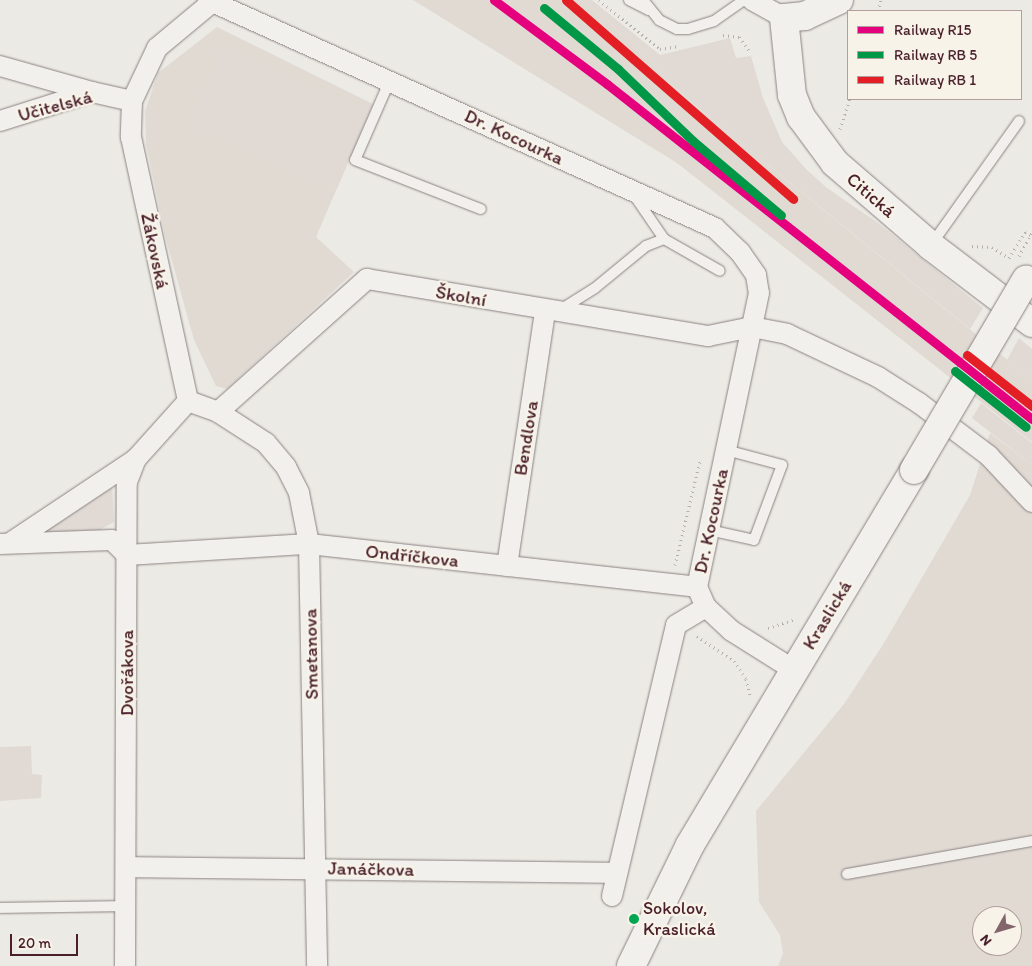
<!DOCTYPE html>
<html>
<head>
<meta charset="utf-8">
<style>
	body { margin:0 }
	#map { position:relative; width:1032px; height:966px; overflow:hidden; background:#eceae4; font-family:Itim,sans-serif }
	div>[style] { position:absolute }
	.built>* { inset:0; background:#e1dad3 }
	.green>* { inset:0; background:#e1dad4; transform-origin:0 0 }
	.path>* { height:3px; margin-top:-1.5px; transform-origin:0; background:repeating-linear-gradient(90deg,#b5aead 0 1px,transparent 0 5px) }
	.roads { filter:drop-shadow(0 0 1px #8b8282) drop-shadow(0 0 1px #8b8282) }
	.lane>* { height:10px; margin:-5px; padding:0 5px; transform-origin:5px; border-radius:5px; background:#f1f0ec }
	.street>* { height:20px; margin:-10px; padding:0 10px; transform-origin:10px; border-radius:10px; background:#f1f0ec }
	.secondary>* { height:28px; margin:-14px; padding:0 14px; transform-origin:14px; border-radius:14px; background:#f1f0ec }
	.bridges { filter:drop-shadow(0 0 1px #8b8282) drop-shadow(0 0 1px #8b8282) }
	.secondary-bridge>* { height:28px; margin:-14px; padding:0 14px; transform-origin:14px; border-radius:14px; background:#f1f0ec }
	.rail-1>* { height:9px; margin:-4.5px; padding:0 4.5px; transform-origin:4.5px; border-radius:4.5px; background:#e5007d }
	.rail-2>* { height:9px; margin:-4.5px; padding:0 4.5px; transform-origin:4.5px; border-radius:4.5px; background:#009847 }
	.rail-3>* { height:9px; margin:-4.5px; padding:0 4.5px; transform-origin:4.5px; border-radius:4.5px; background:#e31e25 }
	.dots>* { width:14px; height:14px; translate:-50% -50%; box-sizing:border-box; border:2px solid #f7f3e8; border-radius:50% }
	span { translate:-50% -50%; white-space:nowrap; text-align:center; line-height:1.15; -webkit-text-stroke:5px #f7f3e8; paint-order:stroke }
	.bus-label { font-size:18px; color:#4a1f2b }
	.left { translate:0 -50%; text-align:left }
	.street-label { font-size:19px; color:#4a1f2b }
	.legend { position:absolute; left:847px; top:10px; width:175px; height:90px; box-sizing:border-box; background:#f7f3e8; border:1px solid #b29e9c; margin:0; padding:6px 9px; list-style:none; font-size:15px; color:#4a1f2b }
	.legend li { display:flex; align-items:center; gap:10px; height:25px }
	.legend b { width:25px; border:1px solid #b29e9c }
	.north { position:absolute; left:972px; top:906px; width:50px; height:50px; box-sizing:border-box; background:#f7f3e8; border:1px solid #b29e9c; border-radius:50%; rotate:231deg; font-size:14px; font-weight:700; line-height:20px; text-align:center; color:#4a1f2b }
	.north::after { content:''; display:block; margin:auto; width:18px; height:22px; background:#83666c; clip-path:polygon(50% 0,100% 100%,50% 72%,0 100%) }
	.scale { position:absolute; left:10px; top:934px; width:68px; height:22px; box-sizing:border-box; border:2px solid #4a1f2b; border-top:0; padding-left:6px; font-size:15px; line-height:18px; white-space:nowrap; color:#4a1f2b; -webkit-text-stroke:4px #f7f3e8; paint-order:stroke }
</style>
</head>
<body>
<div id="map">
	<div class="built">
		<div style="clip-path:polygon(413px 0,581px 0,610px 23px,686px 98px,1032px 380px,1032px 442px,677px 163px)"></div>
		<div style="clip-path:polygon(217px 27px,373px 104px,316px 237px,354px 272px,227px 389px,216px 386px,194px 340px,165px 236px,146px 144px,145px 111px,158px 73px)"></div>
		<div style="clip-path:polygon(evenodd,990px 433px,1032px 465px,1032px 966px,778px 966px,783px 954px,780px 935px,759px 902px,756px 811px,844px 704px,884px 643px,970px 495px,990px 433px,982px 916px,1012px 916px,1012px 946px,982px 946px,982px 916px)"></div>
	</div>
	<div class="green">
		<div style="clip-path:polygon(581px 0,592px 0,660px 55px,730px 38px,736px 58px,751px 56px,763px 98px,782px 142px,807px 170px,827px 188px,878px 223px,983px 308px,970px 329px,686px 98px,610px 23px)"></div>
		<div style="left:221px;top:50px;width:161px;height:81px;rotate:23deg"></div>
		<div style="clip-path:polygon(1019px 338px,1032px 349px,1032px 380px,1007px 360px)"></div>
		<div style="clip-path:polygon(981px 403px,1032px 443px,1032px 465px,972px 418px)"></div>
		<div style="clip-path:polygon(112px 483px,114px 522px,92px 534px,40px 533px)"></div>
		<div style="clip-path:polygon(31px 746px,32px 774px,42px 775px,41px 798px,0 801px,0 747px)"></div>
	</div>
	<div class="path">
		<div style="left:599px;top:0;width:78px;rotate:38.8deg"></div>
		<div style="left:660px;top:49px;width:18px;rotate:-9deg"></div>
		<div style="left:878px;top:11px;width:11px;rotate:-75deg"></div>
		<div style="left:723px;top:35px;width:16px;rotate:7deg"></div>
		<div style="left:739px;top:37px;width:17px;rotate:54deg"></div>
		<div style="left:840px;top:129px;width:32px;rotate:-72deg"></div>
		<div style="left:972px;top:246px;width:20px;rotate:3deg"></div>
		<div style="left:992px;top:247px;width:20px;rotate:33deg"></div>
		<div style="left:1009px;top:258px;width:31px;rotate:-58deg"></div>
		<div style="left:1025px;top:232px;width:7px;rotate:27deg"></div>
		<div style="left:1019px;top:256px;width:26px;rotate:-61deg"></div>
		<div style="left:675px;top:565px;width:107px;rotate:-76.5deg"></div>
		<div style="left:768px;top:628px;width:28px;rotate:-18deg"></div>
		<div style="left:697px;top:636px;width:45px;rotate:34deg"></div>
		<div style="left:734px;top:661px;width:22px;rotate:56deg"></div>
		<div style="left:746px;top:679px;width:16px;rotate:76deg"></div>
	</div>
	<div class="roads">
		<div class="lane">
			<div style="left:629px;top:0;width:22px;rotate:27deg"></div>
			<div style="left:643px;top:0;width:26px;rotate:51deg"></div>
			<div style="left:659px;top:20px;width:20px;rotate:27deg"></div>
			<div style="left:677px;top:29px;width:11px"></div>
			<div style="left:688px;top:29px;width:27px;rotate:-17deg"></div>
			<div style="left:714px;top:21px;width:37px;rotate:-35deg"></div>
			<div style="left:390px;top:80px;width:87px;rotate:113.6deg"></div>
			<div style="left:355px;top:160px;width:135px;rotate:21.3deg"></div>
			<div style="left:634px;top:195px;width:53px;rotate:55.7deg"></div>
			<div style="left:664px;top:239px;width:64px;rotate:29.7deg"></div>
			<div style="left:931px;top:245px;width:152px;rotate:-54.6deg"></div>
			<div style="left:560px;top:310px;width:41px;rotate:-32.2deg"></div>
			<div style="left:595px;top:288px;width:66px;rotate:-39.5deg"></div>
			<div style="left:646px;top:246px;width:19px;rotate:-21deg"></div>
			<div style="left:709px;top:530px;width:46px;rotate:12.5deg"></div>
			<div style="left:754px;top:540px;width:80px;rotate:-69.5deg"></div>
			<div style="left:782px;top:465px;width:58px;rotate:-165deg"></div>
			<div style="left:847px;top:874px;width:188px;rotate:-10.1deg"></div>
			<div style="left:0;top:908px;width:125px;rotate:-0.9deg"></div>
		</div>
		<div class="street">
			<div style="left:208px;top:0;width:556px;rotate:24.21deg"></div>
			<div style="left:715px;top:228px;width:35px;rotate:44deg"></div>
			<div style="left:740px;top:252px;width:28px;rotate:55deg"></div>
			<div style="left:756px;top:275px;width:18px;rotate:81deg"></div>
			<div style="left:759px;top:293px;width:300px;rotate:101.9deg"></div>
			<div style="left:697px;top:587px;width:22px;rotate:66deg"></div>
			<div style="left:706px;top:607px;width:35px;rotate:43deg"></div>
			<div style="left:732px;top:631px;width:73px;rotate:32.2deg"></div>
			<div style="left:752px;top:0;width:37px;rotate:29deg"></div>
			<div style="left:0;top:66px;width:96px;rotate:15.8deg"></div>
			<div style="left:132px;top:101px;width:36px;rotate:92deg"></div>
			<div style="left:131px;top:137px;width:270px;rotate:77.8deg"></div>
			<div style="left:0;top:121px;width:96px;rotate:-17.5deg"></div>
			<div style="left:92px;top:92px;width:41px;rotate:12.7deg"></div>
			<div style="left:132px;top:101px;width:59px;rotate:-64.7deg"></div>
			<div style="left:157px;top:48px;width:70px;rotate:-39.8deg"></div>
			<div style="left:188px;top:401px;width:32px;rotate:20deg"></div>
			<div style="left:218px;top:412px;width:57px;rotate:32.9deg"></div>
			<div style="left:266px;top:443px;width:31px;rotate:50deg"></div>
			<div style="left:286px;top:467px;width:29px;rotate:63deg"></div>
			<div style="left:299px;top:493px;width:52px;rotate:78.9deg"></div>
			<div style="left:309px;top:544px;width:422px;rotate:88.9deg"></div>
			<div style="left:218px;top:412px;width:200px;rotate:-41.8deg"></div>
			<div style="left:367px;top:279px;width:346px;rotate:9.5deg"></div>
			<div style="left:708px;top:336px;width:45px;rotate:-11.6deg"></div>
			<div style="left:752px;top:327px;width:36px;rotate:11deg"></div>
			<div style="left:787px;top:334px;width:101px;rotate:25.3deg"></div>
			<div style="left:878px;top:377px;width:49px;rotate:32.4deg"></div>
			<div style="left:919px;top:403px;width:88px;rotate:37.1deg"></div>
			<div style="left:989px;top:456px;width:63px;rotate:46.9deg"></div>
			<div style="left:10px;top:543px;width:151px;rotate:-33.7deg"></div>
			<div style="left:0;top:544px;width:112px;rotate:-2deg"></div>
			<div style="left:112px;top:540px;width:21px;rotate:45deg"></div>
			<div style="left:127px;top:555px;width:182px;rotate:-3.5deg"></div>
			<div style="left:309px;top:544px;width:390px;rotate:6.3deg"></div>
			<div style="left:507px;top:566px;width:258px;rotate:-81.5deg"></div>
			<div style="left:126px;top:867px;width:490px;rotate:0.7deg"></div>
			<div style="left:612px;top:896px;width:278px;rotate:-76.7deg"></div>
			<div style="left:676px;top:625px;width:35px;rotate:-31deg"></div>
			<div style="left:125px;top:966px;width:484px;rotate:-89.8deg"></div>
			<div style="left:127px;top:482px;width:25px;rotate:-69deg"></div>
			<div style="left:136px;top:459px;width:78px;rotate:-48.1deg"></div>
		</div>
		<div class="secondary">
			<div style="left:839px;top:0;width:38px;rotate:155deg"></div>
			<div style="left:805px;top:16px;width:21px;rotate:175deg"></div>
			<div style="left:784px;top:18px;width:77px;rotate:84.1deg"></div>
			<div style="left:792px;top:95px;width:24px;rotate:68deg"></div>
			<div style="left:801px;top:117px;width:57px;rotate:53.5deg"></div>
			<div style="left:835px;top:163px;width:127px;rotate:40.8deg"></div>
			<div style="left:931px;top:246px;width:127px;rotate:37.3deg"></div>
			<div style="left:631px;top:966px;width:135px;rotate:-64deg"></div>
			<div style="left:690px;top:845px;width:437px;rotate:-59.1deg"></div>
		</div>
	</div>
	<div class="bridges">
		<div class="secondary-bridge">
			<div style="left:914px;top:470px;width:221px;rotate:-59.5deg"></div>
		</div>
	</div>
	<div class="rail-1">
		<div style="left:494px;top:0;width:141px;rotate:36.6deg"></div>
		<div style="left:607px;top:84px;width:541px;rotate:38.25deg"></div>
	</div>
	<div class="rail-2">
		<div style="left:544px;top:8px;width:96px;rotate:39.5deg"></div>
		<div style="left:618px;top:69px;width:104px;rotate:43.8deg"></div>
		<div style="left:693px;top:141px;width:115px;rotate:40.1deg"></div>
		<div style="left:955px;top:371px;width:90px;rotate:38.3deg"></div>
	</div>
	<div class="rail-3">
		<div style="left:566px;top:0;width:302px;rotate:41.2deg"></div>
		<div style="left:967px;top:355px;width:83px;rotate:38.1deg"></div>
	</div>
	<div class="dots">
		<div style="left:634px;top:919px;background:#00a651"></div>
	</div>
	<div class="bus-label">
		<span class="left" style="left:643px;top:919px">Sokolov,<br>Kraslická</span>
	</div>
	<div class="street-label">
		<span style="left:55px;top:106px;rotate:-15deg">Učitelská</span>
		<span style="left:514px;top:137px;rotate:25deg">Dr. Kocourka</span>
		<span style="left:871px;top:195px;rotate:41deg">Citická</span>
		<span style="left:155px;top:251px;rotate:78deg">Žákovská</span>
		<span style="left:461px;top:296px;rotate:10deg">Školní</span>
		<span style="left:526px;top:438px;rotate:-81deg">Bendlova</span>
		<span style="left:711px;top:521px;rotate:-78deg">Dr. Kocourka</span>
		<span style="left:412px;top:556px;rotate:6deg">Ondříčkova</span>
		<span style="left:827px;top:615px;rotate:-59deg">Kraslická</span>
		<span style="left:311px;top:654px;rotate:-91deg">Smetanova</span>
		<span style="left:127px;top:673px;rotate:-90deg">Dvořákova</span>
		<span style="left:371px;top:869px;rotate:1deg">Janáčkova</span>
	</div>
	<ul class="legend">
	<li><b style="height:6px;background:#e5007d"></b>Railway R15</li>
	<li><b style="height:6px;background:#009847"></b>Railway RB 5</li>
	<li><b style="height:6px;background:#e31e25"></b>Railway RB 1</li>
	</ul>
	<div class="north">N</div>
	<div class="scale">20 m</div>
</div>
</body>
</html>
